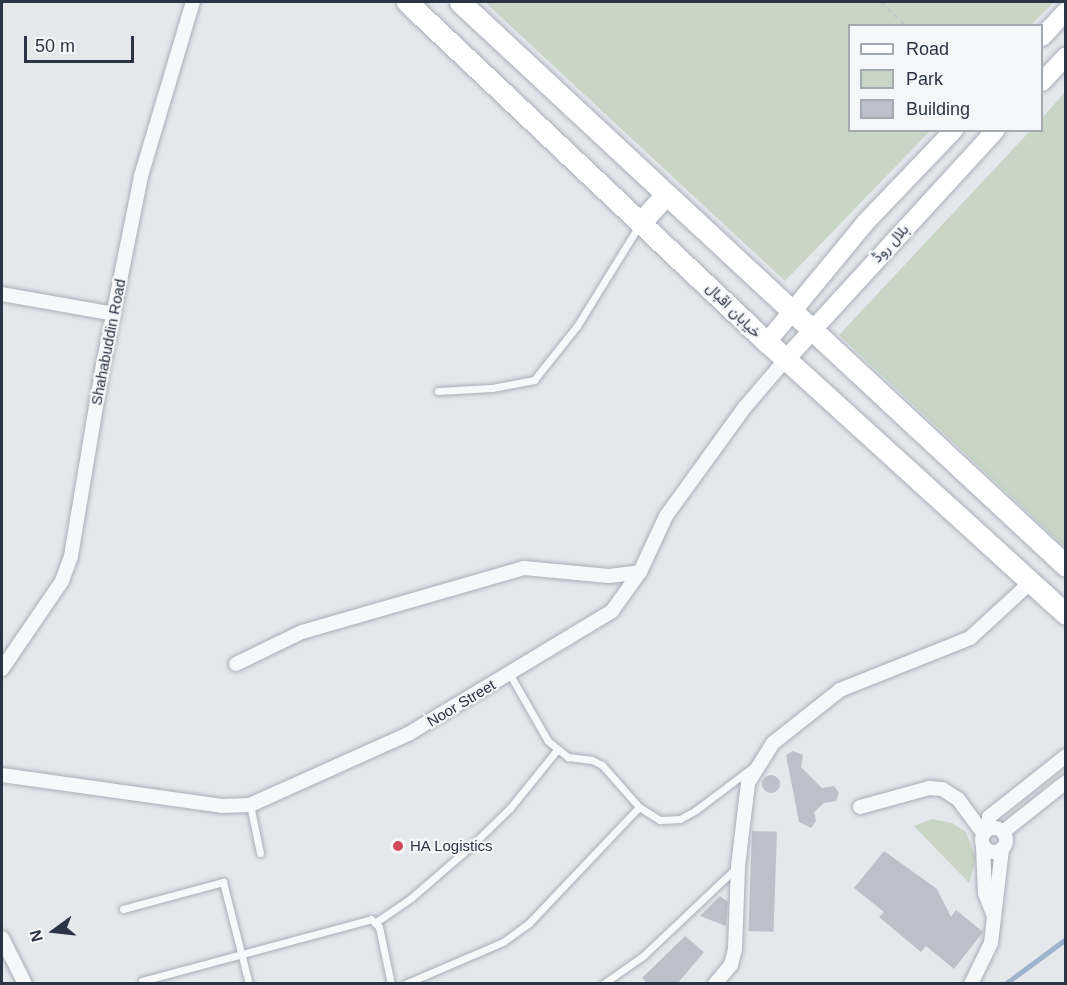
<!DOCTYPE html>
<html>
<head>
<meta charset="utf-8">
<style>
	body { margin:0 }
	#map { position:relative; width:1067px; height:985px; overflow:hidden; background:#e4e7ec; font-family:Helvetica,Vazirmatn,sans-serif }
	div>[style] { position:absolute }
	.green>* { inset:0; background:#c9d6c5 }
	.stream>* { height:4.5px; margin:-2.25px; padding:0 2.25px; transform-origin:2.25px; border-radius:2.25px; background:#9fb4cc }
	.building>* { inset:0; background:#bbc0ca; transform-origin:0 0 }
	.round { border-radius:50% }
	.path>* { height:2px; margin-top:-1px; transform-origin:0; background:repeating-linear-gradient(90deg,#c2c5cb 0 4.5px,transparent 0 9px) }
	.roads { filter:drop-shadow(0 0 2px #a9aeb7) drop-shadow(0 0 2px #a9aeb7) }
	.lane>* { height:7px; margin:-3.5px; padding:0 3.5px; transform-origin:3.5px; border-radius:3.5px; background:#f7f8fa }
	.street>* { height:14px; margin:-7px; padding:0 7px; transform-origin:7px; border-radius:7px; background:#f7f8fa }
	.street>.ring { margin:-7px; padding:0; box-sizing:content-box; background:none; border:14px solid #f7f8fa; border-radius:50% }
	.secondary>* { height:18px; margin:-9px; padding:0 9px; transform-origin:9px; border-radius:9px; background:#fff }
	.primary>* { height:21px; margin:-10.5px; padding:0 10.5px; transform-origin:10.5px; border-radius:10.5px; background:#fff }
	.dots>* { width:16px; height:16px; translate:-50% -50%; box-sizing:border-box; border:3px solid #f4f6f9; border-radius:50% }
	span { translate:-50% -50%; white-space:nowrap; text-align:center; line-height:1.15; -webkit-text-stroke:4.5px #f4f6f9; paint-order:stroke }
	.street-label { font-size:15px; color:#2b3445 }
	.poi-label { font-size:15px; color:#2b3445 }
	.left { translate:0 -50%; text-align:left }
	.frame { position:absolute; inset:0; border:3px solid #2b3445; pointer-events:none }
	.legend { position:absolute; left:848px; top:24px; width:195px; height:108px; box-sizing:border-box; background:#f4f6f9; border:2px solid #a4a8b1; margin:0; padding:8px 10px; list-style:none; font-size:18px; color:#2b3445 }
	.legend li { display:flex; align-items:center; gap:12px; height:30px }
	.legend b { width:30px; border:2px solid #a4a8b1 }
	.north { position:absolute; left:24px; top:901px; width:60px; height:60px; -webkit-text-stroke:4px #f4f6f9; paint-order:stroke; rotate:255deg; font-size:16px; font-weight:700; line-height:24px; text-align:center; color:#2b3445 }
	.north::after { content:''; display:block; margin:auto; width:21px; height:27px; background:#2b3445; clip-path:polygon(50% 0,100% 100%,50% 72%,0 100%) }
	.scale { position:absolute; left:24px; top:36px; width:110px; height:27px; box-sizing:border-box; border:3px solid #2b3445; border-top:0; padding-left:8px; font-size:18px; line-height:21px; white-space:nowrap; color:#2b3445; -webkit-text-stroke:4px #f4f6f9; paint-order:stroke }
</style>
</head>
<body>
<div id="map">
	<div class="green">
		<div style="clip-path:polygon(485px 2px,1054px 2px,1031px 25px,850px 26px,850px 130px,930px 131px,785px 281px)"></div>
		<div style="clip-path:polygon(1065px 92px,1065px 547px,839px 335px,1030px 131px,1042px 130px,1042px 118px)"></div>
		<div style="clip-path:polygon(932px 819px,952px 823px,966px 832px,976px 859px,969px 883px,914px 826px)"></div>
	</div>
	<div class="stream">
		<div style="left:1005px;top:984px;width:76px;rotate:-36.4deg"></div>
	</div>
	<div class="building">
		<div style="clip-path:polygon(793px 751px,803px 755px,801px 767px,822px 788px,834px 786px,839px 793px,836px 801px,824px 803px,814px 812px,816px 821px,811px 828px,799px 822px,786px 755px)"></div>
		<div class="round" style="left:762px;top:775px;width:18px;height:18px"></div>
		<div style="left:752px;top:831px;width:25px;height:100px;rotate:2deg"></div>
		<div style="clip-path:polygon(884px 851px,937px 889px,951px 917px,956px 910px,983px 932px,954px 969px,926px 946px,921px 952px,879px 917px,884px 912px,854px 888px)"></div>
		<div style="clip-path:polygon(720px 896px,728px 902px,726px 926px,700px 916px)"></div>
		<div style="clip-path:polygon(685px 936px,704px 952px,677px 984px,648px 984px,642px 978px)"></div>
	</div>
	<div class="path">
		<div style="left:881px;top:2px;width:35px;rotate:44deg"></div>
		<div style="left:1061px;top:201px;width:1px;rotate:-90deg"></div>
	</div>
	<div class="roads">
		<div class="lane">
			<div style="left:438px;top:391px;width:54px;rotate:-3.2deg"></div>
			<div style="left:492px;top:388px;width:43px;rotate:-10.8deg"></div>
			<div style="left:534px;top:380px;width:69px;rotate:-51.5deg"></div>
			<div style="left:577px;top:326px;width:120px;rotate:-58.3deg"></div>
			<div style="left:509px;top:673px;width:78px;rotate:60.2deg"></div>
			<div style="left:548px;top:741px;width:26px;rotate:39deg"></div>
			<div style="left:568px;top:757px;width:24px;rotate:7deg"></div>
			<div style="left:592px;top:760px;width:11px;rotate:27deg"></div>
			<div style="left:602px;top:765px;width:56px;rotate:48.6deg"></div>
			<div style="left:639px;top:807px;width:25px;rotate:32deg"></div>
			<div style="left:660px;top:820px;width:20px;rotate:-3deg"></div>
			<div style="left:680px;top:819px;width:18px;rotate:-29deg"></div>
			<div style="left:696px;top:810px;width:71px;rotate:-37deg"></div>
			<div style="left:250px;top:805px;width:49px;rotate:78.2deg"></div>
			<div style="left:123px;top:909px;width:104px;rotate:-15.1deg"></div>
			<div style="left:223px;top:882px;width:105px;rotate:75.7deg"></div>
			<div style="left:376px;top:922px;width:42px;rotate:-34.4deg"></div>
			<div style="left:411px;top:898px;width:77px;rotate:-40.8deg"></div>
			<div style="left:469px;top:848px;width:57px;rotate:-44.3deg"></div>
			<div style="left:510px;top:808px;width:75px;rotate:-51deg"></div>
			<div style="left:142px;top:981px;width:237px;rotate:-15.1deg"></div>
			<div style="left:371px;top:919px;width:11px;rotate:45deg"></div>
			<div style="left:379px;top:927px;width:58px;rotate:78.1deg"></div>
			<div style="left:405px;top:984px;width:107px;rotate:-23.2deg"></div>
			<div style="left:503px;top:942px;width:32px;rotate:-36deg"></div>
			<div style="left:529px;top:923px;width:160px;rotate:-46.5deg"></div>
			<div style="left:603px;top:984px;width:49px;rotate:-35deg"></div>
			<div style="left:643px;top:956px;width:128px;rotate:-43.4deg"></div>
		</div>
		<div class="street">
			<div style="left:2px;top:294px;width:114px;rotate:10.1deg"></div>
			<div style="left:236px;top:664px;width:73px;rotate:-25.9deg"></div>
			<div style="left:302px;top:632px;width:231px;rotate:-16.1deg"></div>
			<div style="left:524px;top:568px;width:85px;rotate:5.4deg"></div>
			<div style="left:609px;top:576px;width:31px;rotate:-7deg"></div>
			<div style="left:2px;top:669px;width:107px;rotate:-55.7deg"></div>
			<div style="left:62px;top:581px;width:27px;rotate:-70deg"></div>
			<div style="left:71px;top:556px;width:194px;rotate:-80.5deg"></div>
			<div style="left:103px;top:365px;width:193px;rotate:-78.6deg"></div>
			<div style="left:141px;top:176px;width:182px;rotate:-73.4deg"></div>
			<div style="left:2px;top:775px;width:222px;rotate:8deg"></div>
			<div style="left:222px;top:806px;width:28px;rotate:-2deg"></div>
			<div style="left:250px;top:805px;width:175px;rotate:-24.2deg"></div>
			<div style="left:410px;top:733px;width:236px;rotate:-31.1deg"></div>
			<div style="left:612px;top:611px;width:48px;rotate:-54.3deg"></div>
			<div style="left:640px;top:572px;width:62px;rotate:-65.1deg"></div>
			<div style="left:666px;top:516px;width:135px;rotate:-54.1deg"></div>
			<div style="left:745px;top:407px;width:65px;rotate:-49.4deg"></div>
			<div style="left:860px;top:807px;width:72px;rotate:-15.4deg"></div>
			<div style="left:929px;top:788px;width:13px;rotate:4deg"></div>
			<div style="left:942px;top:789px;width:19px;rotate:32deg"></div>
			<div style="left:958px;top:799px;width:42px;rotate:53.7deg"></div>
			<div class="ring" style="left:982px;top:828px;width:10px;height:10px"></div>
			<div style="left:988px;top:829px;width:12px;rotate:-85deg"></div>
			<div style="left:989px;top:817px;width:98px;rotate:-38.4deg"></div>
			<div style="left:1003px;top:832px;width:80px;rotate:-38.4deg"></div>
			<div style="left:983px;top:846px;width:47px;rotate:87.6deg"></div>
			<div style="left:985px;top:893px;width:22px;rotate:69deg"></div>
			<div style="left:2px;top:938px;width:51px;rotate:63.4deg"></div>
			<div style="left:715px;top:984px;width:25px;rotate:-50deg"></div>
			<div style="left:731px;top:965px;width:16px;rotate:-76deg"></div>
			<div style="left:735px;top:949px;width:83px;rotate:-87.9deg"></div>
			<div style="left:738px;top:866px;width:84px;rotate:-83.1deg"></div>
			<div style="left:748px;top:783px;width:47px;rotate:-58deg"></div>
			<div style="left:773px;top:743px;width:85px;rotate:-38.3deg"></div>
			<div style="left:840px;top:690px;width:140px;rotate:-21.8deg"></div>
			<div style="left:970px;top:638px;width:83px;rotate:-42.6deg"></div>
			<div style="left:971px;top:984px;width:46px;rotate:-64deg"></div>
			<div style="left:991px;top:943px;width:95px;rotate:-83.3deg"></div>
		</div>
		<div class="secondary">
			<div style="left:1042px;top:37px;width:35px;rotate:-47deg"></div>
			<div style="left:1042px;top:82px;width:35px;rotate:-47deg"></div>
			<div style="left:767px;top:342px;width:154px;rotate:-50.5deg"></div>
			<div style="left:865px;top:223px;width:129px;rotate:-46.3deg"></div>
			<div style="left:787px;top:358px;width:309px;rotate:-47.5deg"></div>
		</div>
		<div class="primary">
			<div style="left:407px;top:2px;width:495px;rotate:43.4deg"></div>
			<div style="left:767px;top:342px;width:404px;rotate:42.3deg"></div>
			<div style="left:460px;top:2px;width:828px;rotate:42.94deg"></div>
			<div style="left:642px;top:221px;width:36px;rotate:-48deg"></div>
		</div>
	</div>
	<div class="dots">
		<div style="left:398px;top:846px;background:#d1495b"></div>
	</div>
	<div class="street-label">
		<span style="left:890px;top:243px;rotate:-47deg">ہلال روڈ</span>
		<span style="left:734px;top:310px;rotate:45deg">خیابان اقبال</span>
		<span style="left:108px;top:342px;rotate:-79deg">Shahabuddin Road</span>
		<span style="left:461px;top:703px;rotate:-31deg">Noor Street</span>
	</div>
	<div class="poi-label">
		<span class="left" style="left:410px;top:846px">HA Logistics</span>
	</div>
	<div class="frame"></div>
	<ul class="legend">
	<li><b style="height:8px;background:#fff"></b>Road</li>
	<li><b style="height:16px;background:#c9d6c5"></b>Park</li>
	<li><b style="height:16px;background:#bbc0ca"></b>Building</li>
	</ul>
	<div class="north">N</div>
	<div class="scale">50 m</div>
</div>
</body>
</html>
